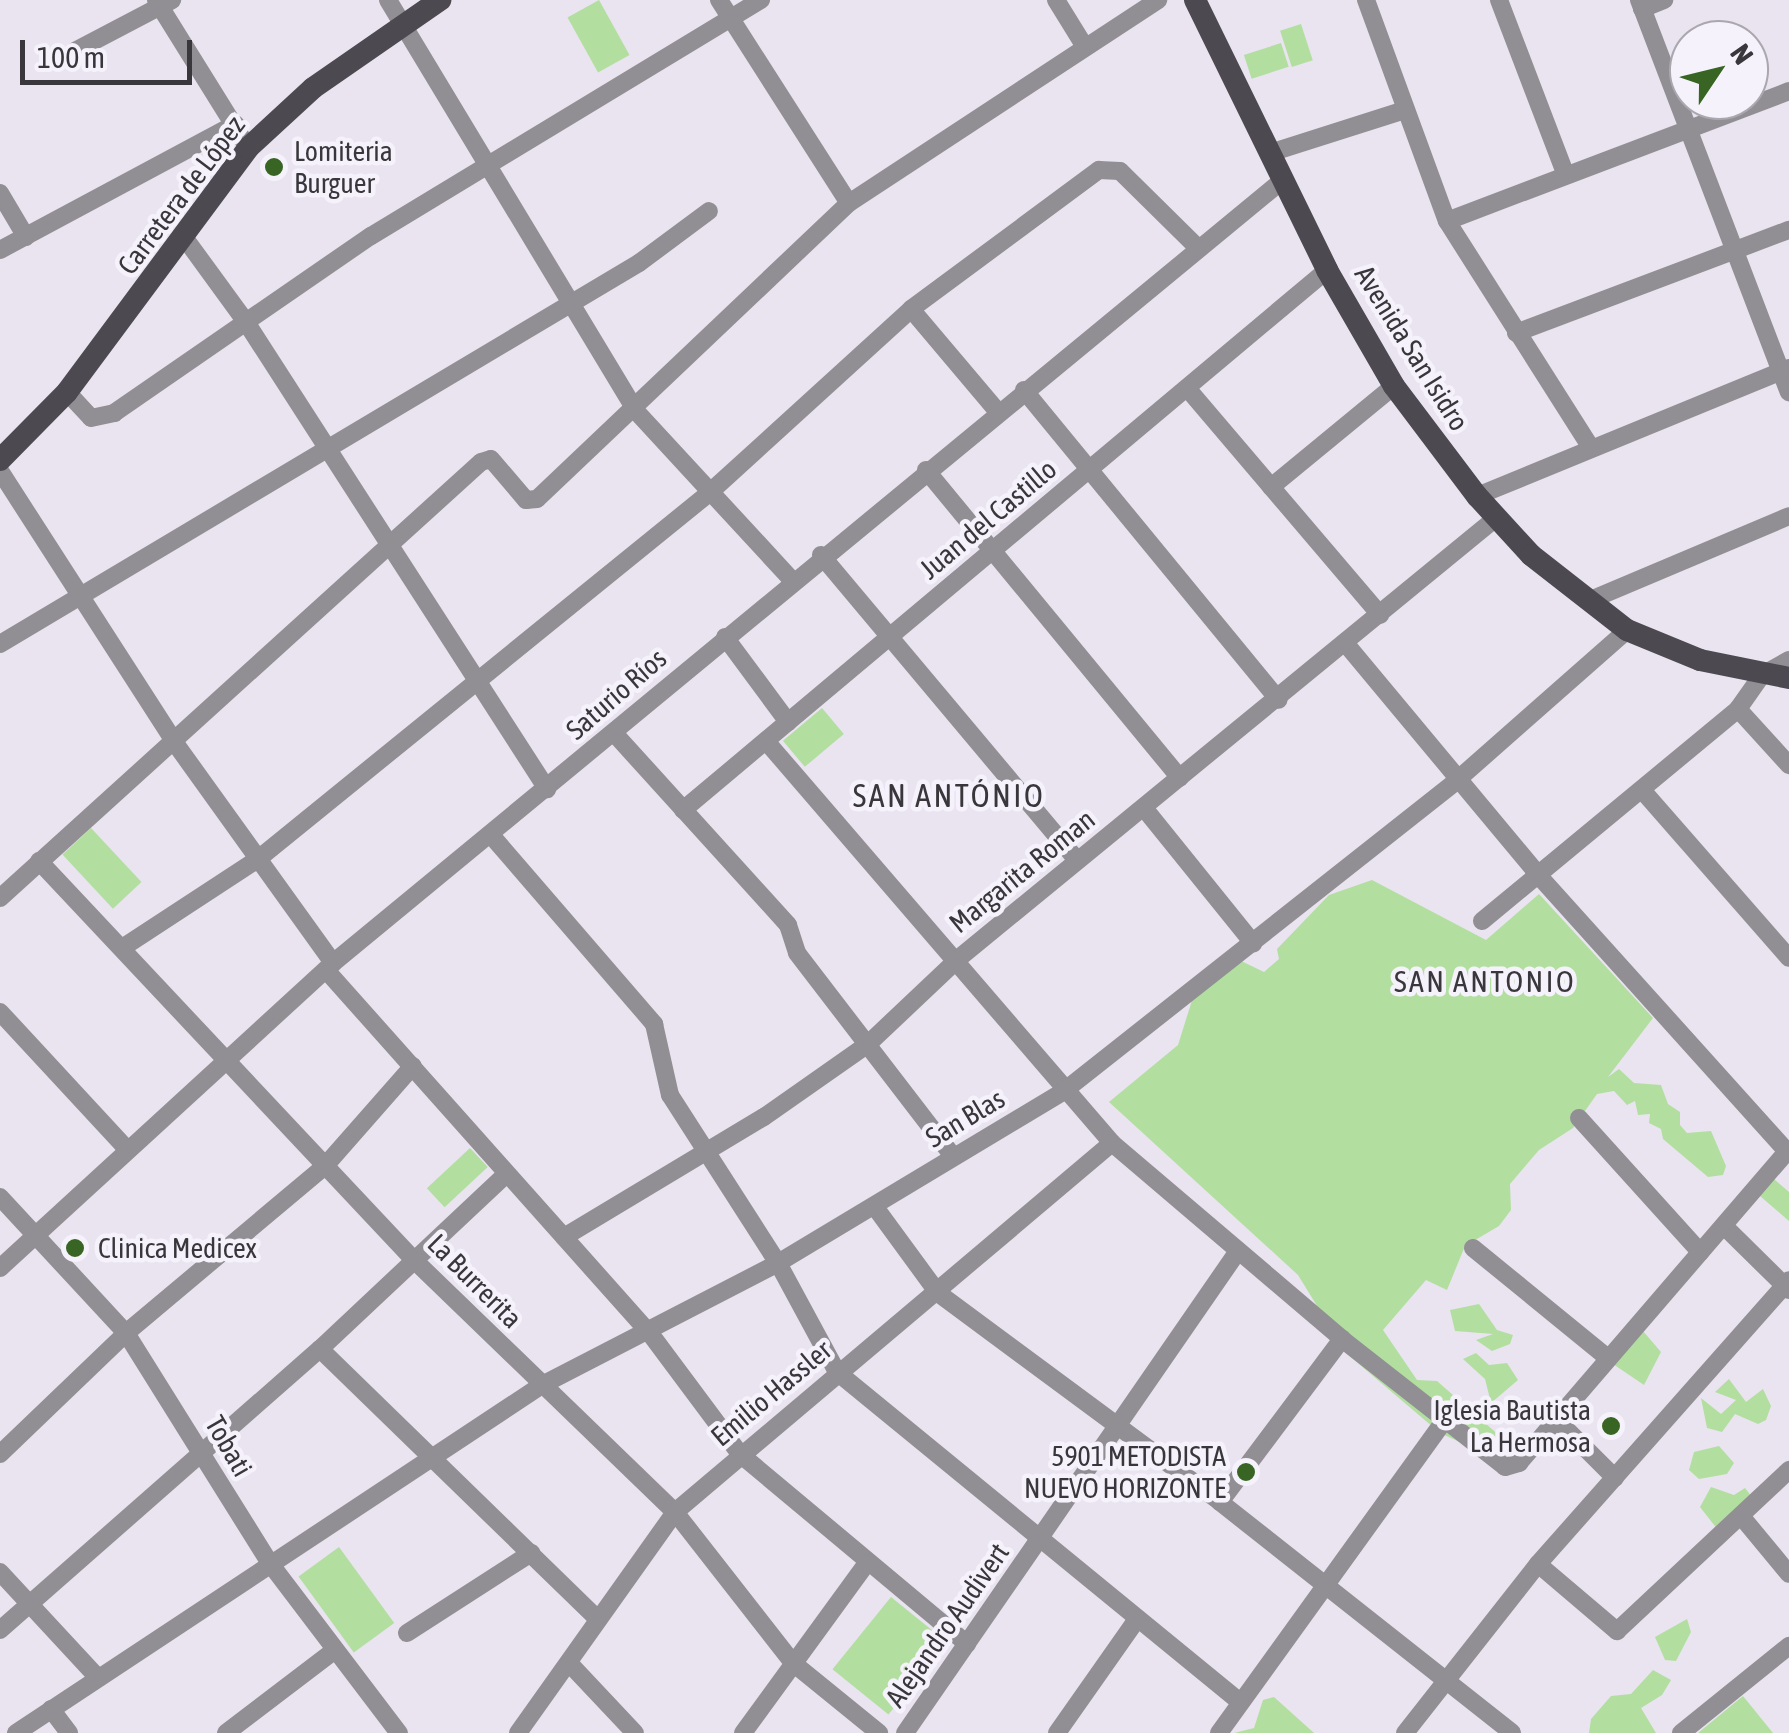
<!DOCTYPE html>
<html>
<head>
<meta charset="utf-8">
<style>
	body { margin:0 }
	#map { position:relative; width:1789px; height:1733px; overflow:hidden; background:#e9e4ef; font-family:"Asap Condensed",sans-serif }
	div>[style] { position:absolute }
	.green>* { inset:0; background:#b2dfa0; transform-origin:0 0 }
	.minor>* { height:18px; margin:-9px; padding:0 9px; transform-origin:9px; border-radius:9px; background:#918f94 }
	.major>* { height:22px; margin:-11px; padding:0 11px; transform-origin:11px; border-radius:11px; background:#4c4951 }
	.dots>* { width:28px; height:28px; translate:-50% -50%; box-sizing:border-box; border:5px solid #f6f2fc; border-radius:50% }
	span { translate:-50% -50%; white-space:nowrap; text-align:center; line-height:1.15; -webkit-text-stroke:9px #f6f2fc; paint-order:stroke }
	.poi-label { font-size:28px; color:#39373b }
	.left { translate:0 -50%; text-align:left }
	.right { translate:-100% -50%; text-align:right }
	.street-label { font-size:28px; color:#39373b }
	.neighbourhood-label { font-size:30px; color:#39373b; letter-spacing:2.5px }
	.quarter-label { font-size:32px; color:#39373b; letter-spacing:2.5px }
	.north { position:absolute; left:1669px; top:20px; width:100px; height:100px; box-sizing:border-box; background:#f6f2fc; border:2px solid #aaa7af; border-radius:50%; rotate:55deg; font-size:28px; font-weight:700; line-height:40px; text-align:center; color:#39373b }
	.north::after { content:''; display:block; margin:auto; width:35px; height:45px; background:#386524; clip-path:polygon(50% 0,100% 100%,50% 72%,0 100%) }
	.scale { position:absolute; left:20px; top:40px; width:172px; height:45px; box-sizing:border-box; border:5px solid #39373b; border-top:0; padding-left:12px; font-size:30px; line-height:35px; white-space:nowrap; color:#39373b; -webkit-text-stroke:8px #f6f2fc; paint-order:stroke }
</style>
</head>
<body>
<div id="map">
	<div class="green">
		<div style="left:599px;top:0;width:63px;height:36px;rotate:61deg"></div>
		<div style="left:1301px;top:24px;width:38px;height:22px;rotate:72deg"></div>
		<div style="left:1281px;top:43px;width:25px;height:39px;rotate:72deg"></div>
		<div style="left:822px;top:708px;width:34px;height:51px;rotate:50deg"></div>
		<div style="left:91px;top:828px;width:74px;height:39px;rotate:47deg"></div>
		<div style="clip-path:polygon(1372px 880px,1486px 940px,1539px 894px,1653px 1018px,1608px 1077px,1619px 1069px,1634px 1083px,1661px 1085px,1668px 1104px,1680px 1112px,1680px 1125px,1687px 1133px,1711px 1131px,1726px 1166px,1723px 1175px,1708px 1177px,1663px 1139px,1661px 1129px,1649px 1123px,1650px 1114px,1638px 1115px,1635px 1101px,1627px 1105px,1614px 1091px,1597px 1094px,1573px 1128px,1539px 1150px,1510px 1184px,1511px 1210px,1499px 1226px,1465px 1246px,1447px 1290px,1426px 1280px,1383px 1330px,1417px 1380px,1437px 1381px,1501px 1437px,1505px 1454px,1497px 1459px,1440px 1433px,1346px 1353px,1298px 1275px,1109px 1102px,1178px 1045px,1193px 997px,1237px 959px,1264px 972px,1279px 959px,1277px 949px,1329px 895px)"></div>
		<div style="left:470px;top:1148px;width:26px;height:59px;rotate:47deg"></div>
		<div style="clip-path:polygon(1774px 1179px,1789px 1192px,1789px 1221px,1760px 1196px)"></div>
		<div style="clip-path:polygon(1479px 1304px,1497px 1330px,1513px 1335px,1510px 1344px,1492px 1351px,1476px 1340px,1493px 1334px,1455px 1331px,1450px 1310px)"></div>
		<div style="clip-path:polygon(1637px 1324px,1661px 1352px,1644px 1385px,1613px 1364px)"></div>
		<div style="clip-path:polygon(1476px 1353px,1489px 1365px,1507px 1363px,1518px 1380px,1491px 1403px,1485px 1379px,1463px 1359px)"></div>
		<div style="clip-path:polygon(1729px 1379px,1746px 1402px,1763px 1389px,1771px 1406px,1766px 1420px,1758px 1424px,1735px 1414px,1722px 1432px,1707px 1428px,1701px 1398px,1721px 1414px,1736px 1400px,1715px 1392px)"></div>
		<div style="clip-path:polygon(1719px 1446px,1734px 1463px,1727px 1474px,1699px 1479px,1689px 1470px,1694px 1452px)"></div>
		<div style="clip-path:polygon(1711px 1487px,1734px 1495px,1745px 1488px,1752px 1497px,1718px 1530px,1700px 1507px)"></div>
		<div style="left:339px;top:1547px;width:94px;height:50px;rotate:54deg"></div>
		<div style="left:891px;top:1597px;width:72px;height:93px;rotate:39deg"></div>
		<div style="clip-path:polygon(1687px 1619px,1691px 1632px,1676px 1661px,1665px 1660px,1655px 1637px)"></div>
		<div style="clip-path:polygon(1653px 1670px,1671px 1680px,1662px 1695px,1641px 1708px,1656px 1733px,1589px 1733px,1591px 1719px,1611px 1696px,1631px 1694px)"></div>
		<div style="clip-path:polygon(1743px 1696px,1773px 1733px,1698px 1733px)"></div>
		<div style="clip-path:polygon(1274px 1697px,1314px 1733px,1234px 1733px,1254px 1728px,1263px 1700px)"></div>
	</div>
	<div class="minor">
		<div style="left:156px;top:0;width:174px;rotate:58.1deg"></div>
		<div style="left:388px;top:0;width:479px;rotate:58.9deg"></div>
		<div style="left:635px;top:410px;width:233px;rotate:47.3deg"></div>
		<div style="left:719px;top:0;width:241px;rotate:57.4deg"></div>
		<div style="left:1056px;top:0;width:55px;rotate:58.3deg"></div>
		<div style="left:1366px;top:0;width:235px;rotate:69.9deg"></div>
		<div style="left:1447px;top:221px;width:267px;rotate:57.6deg"></div>
		<div style="left:1499px;top:0;width:187px;rotate:69.1deg"></div>
		<div style="left:1639px;top:0;width:420px;rotate:69.1deg"></div>
		<div style="left:1642px;top:9px;width:24px;rotate:-22deg"></div>
		<div style="left:73px;top:52px;width:112px;rotate:-27.7deg"></div>
		<div style="left:1270px;top:153px;width:142px;rotate:-17.7deg"></div>
		<div style="left:0;top:193px;width:51px;rotate:59.4deg"></div>
		<div style="left:1447px;top:221px;width:366px;rotate:-20.8deg"></div>
		<div style="left:184px;top:237px;width:105px;rotate:53.9deg"></div>
		<div style="left:246px;top:322px;width:556px;rotate:57.2deg"></div>
		<div style="left:0;top:250px;width:267px;rotate:-28.2deg"></div>
		<div style="left:911px;top:309px;width:135px;rotate:49.8deg"></div>
		<div style="left:1516px;top:333px;width:292px;rotate:-20.7deg"></div>
		<div style="left:1187px;top:388px;width:298px;rotate:49.6deg"></div>
		<div style="left:1024px;top:390px;width:401px;rotate:50.6deg"></div>
		<div style="left:67px;top:392px;width:35px;rotate:47deg"></div>
		<div style="left:91px;top:418px;width:24px;rotate:-12deg"></div>
		<div style="left:114px;top:413px;width:312px;rotate:-34.6deg"></div>
		<div style="left:371px;top:236px;width:456px;rotate:-31.2deg"></div>
		<div style="left:926px;top:470px;width:399px;rotate:50.5deg"></div>
		<div style="left:0;top:471px;width:323px;rotate:57.2deg"></div>
		<div style="left:175px;top:743px;width:271px;rotate:54.3deg"></div>
		<div style="left:1271px;top:487px;width:159px;rotate:-39.4deg"></div>
		<div style="left:1477px;top:496px;width:337px;rotate:-22.3deg"></div>
		<div style="left:821px;top:555px;width:398px;rotate:50deg"></div>
		<div style="left:1588px;top:601px;width:218px;rotate:-22.9deg"></div>
		<div style="left:725px;top:637px;width:106px;rotate:53.5deg"></div>
		<div style="left:0;top:644px;width:744px;rotate:-30.81deg"></div>
		<div style="left:639px;top:263px;width:87px;rotate:-36.6deg"></div>
		<div style="left:1346px;top:644px;width:302px;rotate:50.2deg"></div>
		<div style="left:1539px;top:876px;width:370px;rotate:48deg"></div>
		<div style="left:1738px;top:709px;width:76px;rotate:47.7deg"></div>
		<div style="left:614px;top:733px;width:259px;rotate:47.8deg"></div>
		<div style="left:788px;top:925px;width:29px;rotate:72deg"></div>
		<div style="left:797px;top:953px;width:256px;rotate:52.5deg"></div>
		<div style="left:766px;top:741px;width:530px;rotate:49.28deg"></div>
		<div style="left:1112px;top:1143px;width:302px;rotate:40.4deg"></div>
		<div style="left:1342px;top:1339px;width:207px;rotate:38.1deg"></div>
		<div style="left:1505px;top:1467px;width:15px;rotate:-16deg"></div>
		<div style="left:1519px;top:1463px;width:414px;rotate:-49.3deg"></div>
		<div style="left:1642px;top:790px;width:223px;rotate:48.8deg"></div>
		<div style="left:1144px;top:808px;width:174px;rotate:51.1deg"></div>
		<div style="left:683px;top:810px;width:840px;rotate:-39.98deg"></div>
		<div style="left:491px;top:835px;width:250px;rotate:49.2deg"></div>
		<div style="left:654px;top:1024px;width:73px;rotate:77.3deg"></div>
		<div style="left:670px;top:1095px;width:200px;rotate:57.3deg"></div>
		<div style="left:778px;top:1263px;width:124px;rotate:61.6deg"></div>
		<div style="left:837px;top:1372px;width:521px;rotate:39.31deg"></div>
		<div style="left:39px;top:861px;width:548px;rotate:46.78deg"></div>
		<div style="left:414px;top:1260px;width:363px;rotate:44deg"></div>
		<div style="left:675px;top:1512px;width:192px;rotate:52deg"></div>
		<div style="left:793px;top:1663px;width:111px;rotate:39.1deg"></div>
		<div style="left:0;top:898px;width:649px;rotate:-42.19deg"></div>
		<div style="left:481px;top:462px;width:10px;rotate:-17deg"></div>
		<div style="left:491px;top:459px;width:54px;rotate:49.5deg"></div>
		<div style="left:526px;top:500px;width:11px;rotate:-5deg"></div>
		<div style="left:537px;top:499px;width:430px;rotate:-43.5deg"></div>
		<div style="left:849px;top:203px;width:370px;rotate:-33.3deg"></div>
		<div style="left:1482px;top:921px;width:332px;rotate:-39.6deg"></div>
		<div style="left:1738px;top:709px;width:42px;rotate:-54.8deg"></div>
		<div style="left:1762px;top:675px;width:31px;rotate:-29deg"></div>
		<div style="left:122px;top:948px;width:163px;rotate:-33.2deg"></div>
		<div style="left:258px;top:859px;width:579px;rotate:-39.05deg"></div>
		<div style="left:708px;top:494px;width:275px;rotate:-42.3deg"></div>
		<div style="left:911px;top:309px;width:234px;rotate:-36.5deg"></div>
		<div style="left:1099px;top:170px;width:21px;rotate:3deg"></div>
		<div style="left:1120px;top:171px;width:110px;rotate:44.6deg"></div>
		<div style="left:326px;top:970px;width:485px;rotate:48.3deg"></div>
		<div style="left:649px;top:1332px;width:152px;rotate:53.3deg"></div>
		<div style="left:740px;top:1454px;width:296px;rotate:39.9deg"></div>
		<div style="left:0;top:1012px;width:185px;rotate:47.2deg"></div>
		<div style="left:1579px;top:1118px;width:181px;rotate:47.9deg"></div>
		<div style="left:0;top:1197px;width:185px;rotate:47.2deg"></div>
		<div style="left:126px;top:1333px;width:270px;rotate:58deg"></div>
		<div style="left:269px;top:1562px;width:215px;rotate:52.8deg"></div>
		<div style="left:875px;top:1207px;width:107px;rotate:53.8deg"></div>
		<div style="left:938px;top:1293px;width:351px;rotate:36.5deg"></div>
		<div style="left:1220px;top:1502px;width:372px;rotate:38.3deg"></div>
		<div style="left:1724px;top:1226px;width:91px;rotate:44.6deg"></div>
		<div style="left:564px;top:1237px;width:233px;rotate:-31deg"></div>
		<div style="left:764px;top:1117px;width:126px;rotate:-35deg"></div>
		<div style="left:867px;top:1045px;width:127px;rotate:-43.4deg"></div>
		<div style="left:959px;top:958px;width:694px;rotate:-39.33deg"></div>
		<div style="left:1473px;top:1248px;width:174px;rotate:39.2deg"></div>
		<div style="left:0;top:1268px;width:452px;rotate:-42.5deg"></div>
		<div style="left:333px;top:963px;width:1231px;rotate:-39.5deg"></div>
		<div style="left:320px;top:1349px;width:386px;rotate:44.2deg"></div>
		<div style="left:1557px;top:1420px;width:82px;rotate:45deg"></div>
		<div style="left:0;top:1454px;width:175px;rotate:-43.8deg"></div>
		<div style="left:126px;top:1333px;width:260px;rotate:-40deg"></div>
		<div style="left:325px;top:1166px;width:133px;rotate:-48.7deg"></div>
		<div style="left:1220px;top:1502px;width:204px;rotate:-53.2deg"></div>
		<div style="left:1741px;top:1516px;width:75px;rotate:50.4deg"></div>
		<div style="left:1538px;top:1564px;width:104px;rotate:40.3deg"></div>
		<div style="left:1617px;top:1631px;width:236px;rotate:-43.1deg"></div>
		<div style="left:0;top:1572px;width:144px;rotate:47.2deg"></div>
		<div style="left:0;top:1630px;width:426px;rotate:-41.3deg"></div>
		<div style="left:320px;top:1349px;width:254px;rotate:-43.2deg"></div>
		<div style="left:407px;top:1633px;width:148px;rotate:-32.8deg"></div>
		<div style="left:569px;top:1663px;width:96px;rotate:46.7deg"></div>
		<div style="left:51px;top:1709px;width:30px;rotate:53deg"></div>
		<div style="left:16px;top:1733px;width:631px;rotate:-33.49deg"></div>
		<div style="left:542px;top:1385px;width:266px;rotate:-27.3deg"></div>
		<div style="left:778px;top:1263px;width:334px;rotate:-31deg"></div>
		<div style="left:1064px;top:1091px;width:500px;rotate:-38.3deg"></div>
		<div style="left:1456px;top:781px;width:228px;rotate:-41.4deg"></div>
		<div style="left:226px;top:1733px;width:137px;rotate:-37.3deg"></div>
		<div style="left:518px;top:1733px;width:271px;rotate:-54.6deg"></div>
		<div style="left:675px;top:1512px;width:572px;rotate:-40.18deg"></div>
		<div style="left:743px;top:1733px;width:210px;rotate:-53.9deg"></div>
		<div style="left:905px;top:1733px;width:586px;rotate:-55.36deg"></div>
		<div style="left:1057px;top:1733px;width:139px;rotate:-54.9deg"></div>
		<div style="left:1219px;top:1733px;width:385px;rotate:-54.2deg"></div>
		<div style="left:1405px;top:1733px;width:215px;rotate:-51.8deg"></div>
		<div style="left:1538px;top:1564px;width:379px;rotate:-48.5deg"></div>
		<div style="left:1681px;top:1733px;width:139px;rotate:-38.9deg"></div>
	</div>
	<div class="major">
		<div style="left:1195px;top:0;width:301px;rotate:63.9deg"></div>
		<div style="left:1327px;top:270px;width:134px;rotate:60deg"></div>
		<div style="left:1394px;top:386px;width:138px;rotate:53deg"></div>
		<div style="left:1477px;top:496px;width:80px;rotate:47.5deg"></div>
		<div style="left:1531px;top:555px;width:122px;rotate:38deg"></div>
		<div style="left:1627px;top:630px;width:79px;rotate:22.3deg"></div>
		<div style="left:1700px;top:660px;width:91px;rotate:11.4deg"></div>
		<div style="left:0;top:460px;width:95px;rotate:-45.4deg"></div>
		<div style="left:67px;top:392px;width:304px;rotate:-53.4deg"></div>
		<div style="left:248px;top:148px;width:88px;rotate:-42.7deg"></div>
		<div style="left:313px;top:88px;width:155px;rotate:-34.7deg"></div>
	</div>
	<div class="dots">
		<div style="left:274px;top:167px;background:#386524"></div>
		<div style="left:75px;top:1248px;background:#386524"></div>
		<div style="left:1611px;top:1426px;background:#386524"></div>
		<div style="left:1246px;top:1472px;background:#386524"></div>
	</div>
	<div class="poi-label">
		<span class="left" style="left:294px;top:167px">Lomiteria<br>Burguer</span>
		<span class="left" style="left:98px;top:1248px">Clinica Medicex</span>
		<span class="right" style="left:1591px;top:1426px">Iglesia Bautista<br>La Hermosa</span>
		<span class="right" style="left:1226px;top:1472px">5901 METODISTA<br>NUEVO HORIZONTE</span>
	</div>
	<div class="street-label">
		<span style="left:181px;top:195px;rotate:-53deg">Carretera de López</span>
		<span style="left:1412px;top:348px;rotate:58deg">Avenida San Isidro</span>
		<span style="left:988px;top:519px;rotate:-40deg">Juan del Castillo</span>
		<span style="left:616px;top:694px;rotate:-41deg">Saturio Ríos</span>
		<span style="left:1022px;top:871px;rotate:-39deg">Margarita Roman</span>
		<span style="left:965px;top:1118px;rotate:-31deg">San Blas</span>
		<span style="left:475px;top:1281px;rotate:45deg">La Burrerita</span>
		<span style="left:771px;top:1393px;rotate:-40deg">Emilio Hassler</span>
		<span style="left:229px;top:1446px;rotate:60deg">Tobati</span>
		<span style="left:947px;top:1625px;rotate:-55deg">Alejandro Audivert</span>
	</div>
	<div class="neighbourhood-label">
		<span style="left:1485px;top:981px">SAN ANTONIO</span>
	</div>
	<div class="quarter-label">
		<span style="left:949px;top:796px">SAN ANTÓNIO</span>
	</div>
	<div class="north">N</div>
	<div class="scale">100 m</div>
</div>
</body>
</html>
